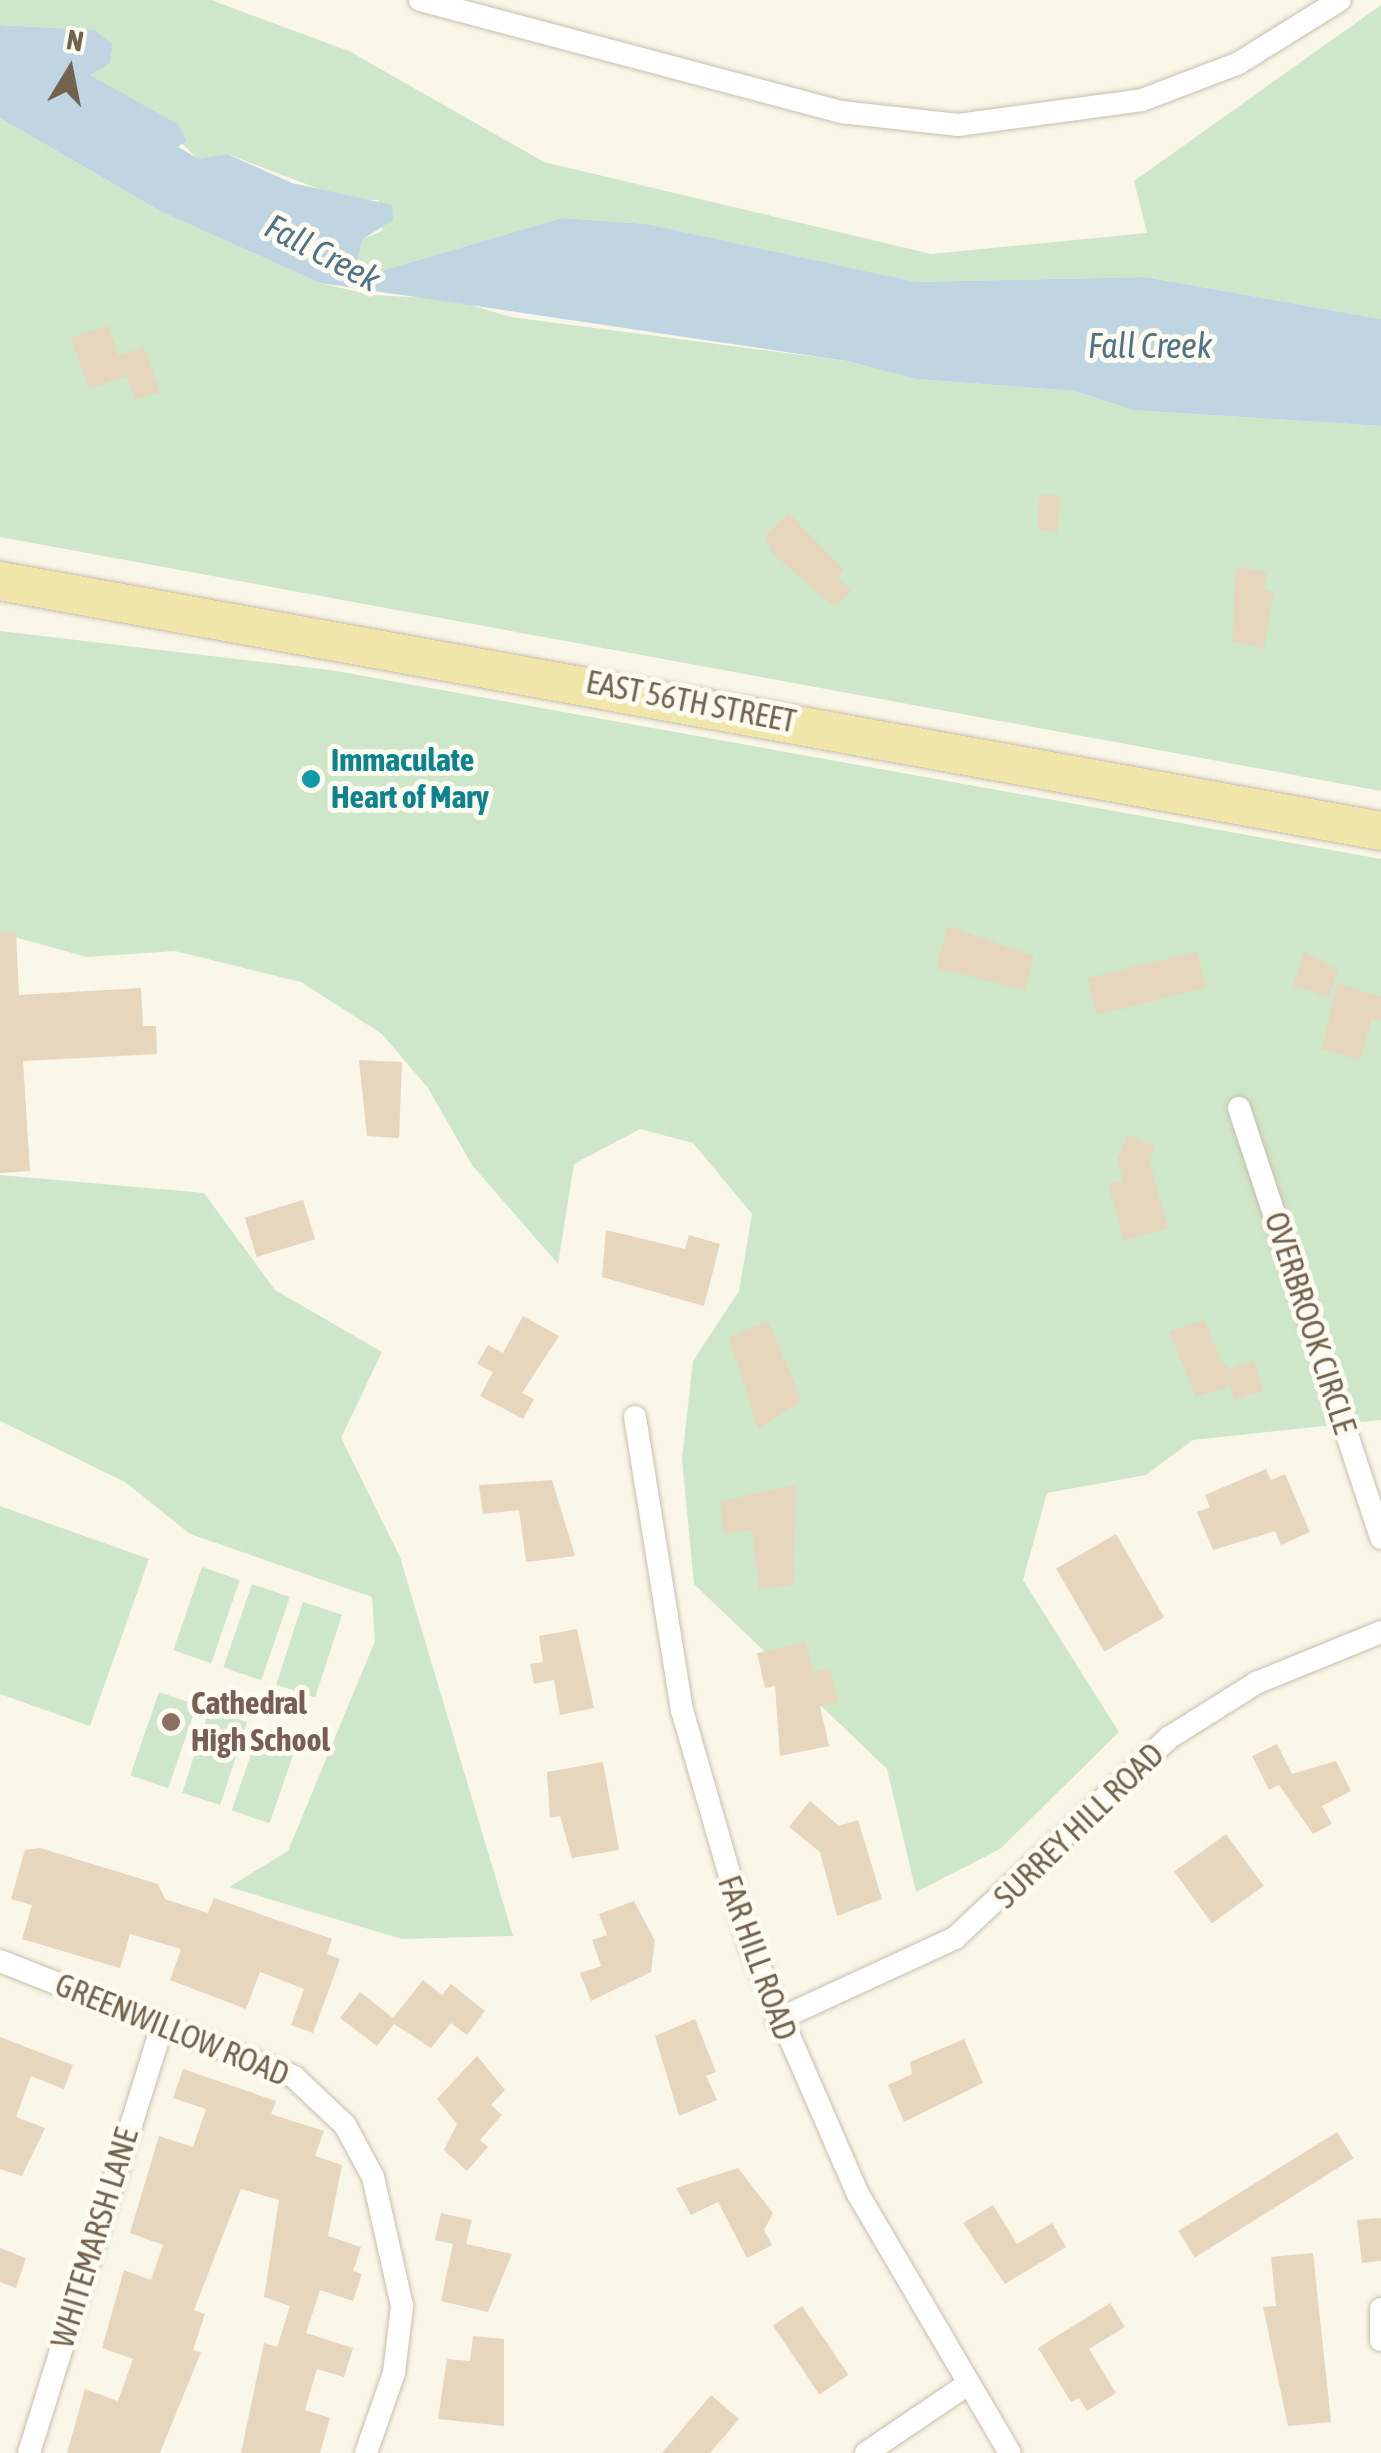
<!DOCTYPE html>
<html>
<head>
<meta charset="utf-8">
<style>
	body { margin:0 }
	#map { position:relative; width:1381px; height:2453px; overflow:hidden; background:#faf7e9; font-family:"Asap Condensed",sans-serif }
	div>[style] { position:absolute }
	.green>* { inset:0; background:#cee6c9; transform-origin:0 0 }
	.water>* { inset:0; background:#bfd5e2 }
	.building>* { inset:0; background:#e5d6bd; transform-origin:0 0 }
	.roads { filter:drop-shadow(0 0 2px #c8bfad) drop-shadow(0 0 2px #c8bfad) }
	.street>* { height:22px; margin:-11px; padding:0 11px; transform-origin:11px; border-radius:11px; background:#fff }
	.primary>* { height:38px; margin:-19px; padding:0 19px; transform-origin:19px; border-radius:19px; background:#f1e6a9 }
	.dots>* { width:28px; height:28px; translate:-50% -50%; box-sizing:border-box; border:5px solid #fdfbef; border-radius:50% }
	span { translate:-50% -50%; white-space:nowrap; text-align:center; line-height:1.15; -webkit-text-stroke:10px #fdfbef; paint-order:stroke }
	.street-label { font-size:32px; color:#72634f }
	.culture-label { font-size:32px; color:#0d838f; font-weight:700 }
	.left { translate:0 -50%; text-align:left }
	.education-label { font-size:32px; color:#785e54; font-weight:700 }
	.water-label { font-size:35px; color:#4f7389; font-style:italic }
	.north { position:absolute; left:20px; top:20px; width:100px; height:100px; -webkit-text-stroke:8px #fdfbef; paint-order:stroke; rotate:10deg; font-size:28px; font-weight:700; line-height:40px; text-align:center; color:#72634f }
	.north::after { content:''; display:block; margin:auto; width:35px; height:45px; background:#72634f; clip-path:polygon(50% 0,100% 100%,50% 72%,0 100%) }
</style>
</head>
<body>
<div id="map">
	<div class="green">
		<div style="clip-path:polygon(0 0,211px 0,349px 51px,544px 162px,931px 254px,1147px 233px,1134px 181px,1381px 5px,1381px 319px,1145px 277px,917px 282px,647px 224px,562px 218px,367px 275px,357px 261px,363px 239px,382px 231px,379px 200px,348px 200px,227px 154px,199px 160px,145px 108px,89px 74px,110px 63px,113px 46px,95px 30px,0 25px)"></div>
		<div style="clip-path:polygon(0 118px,160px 211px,320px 283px,371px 295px,451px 299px,511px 317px,847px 361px,916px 379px,1075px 391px,1132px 410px,1381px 426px,1381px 791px,0 537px)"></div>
		<div style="clip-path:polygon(0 631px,330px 670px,1381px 859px,1381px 1420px,1193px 1440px,1146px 1475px,1047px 1493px,1023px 1580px,1119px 1732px,1000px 1849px,916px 1892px,887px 1769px,694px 1584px,682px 1459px,693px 1361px,739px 1291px,752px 1214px,693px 1143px,640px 1129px,574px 1164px,558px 1264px,472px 1165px,428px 1088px,382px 1034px,301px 982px,175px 951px,87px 957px,0 933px)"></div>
		<div style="clip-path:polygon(0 1175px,204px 1193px,275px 1290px,382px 1352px,341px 1438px,400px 1557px,513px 1936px,402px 1939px,229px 1887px,288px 1851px,375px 1641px,372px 1597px,190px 1534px,125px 1482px,0 1421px)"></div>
		<div style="clip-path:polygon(0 1506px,149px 1559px,90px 1726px,0 1694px)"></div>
		<div style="left:202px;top:1567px;width:40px;height:88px;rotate:19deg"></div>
		<div style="left:252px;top:1584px;width:40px;height:88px;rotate:19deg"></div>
		<div style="left:303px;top:1602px;width:41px;height:87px;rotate:18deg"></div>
		<div style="left:159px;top:1692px;width:40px;height:88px;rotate:19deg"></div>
		<div style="left:209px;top:1710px;width:40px;height:87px;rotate:18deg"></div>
		<div style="left:260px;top:1728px;width:40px;height:87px;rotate:19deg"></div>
	</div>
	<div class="water">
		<div style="clip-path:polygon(0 25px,95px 30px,113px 45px,110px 63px,90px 75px,179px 125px,186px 141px,178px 147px,199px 159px,227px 154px,292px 183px,392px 205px,393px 220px,363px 239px,357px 261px,367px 275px,562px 218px,647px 224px,917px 282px,1145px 277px,1381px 319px,1381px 426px,1132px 410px,1075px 391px,916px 379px,847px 361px,320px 283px,160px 211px,0 118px)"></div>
	</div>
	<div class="building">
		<div style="clip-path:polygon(108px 325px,119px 356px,144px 347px,160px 392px,135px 400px,127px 376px,89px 389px,71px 337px)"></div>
		<div style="left:1040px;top:494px;width:21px;height:36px;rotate:5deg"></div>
		<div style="clip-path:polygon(789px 513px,844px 570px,837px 576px,851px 591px,835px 607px,774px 555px,765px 536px)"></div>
		<div style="clip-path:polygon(1236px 567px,1267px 572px,1264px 590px,1274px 592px,1264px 648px,1232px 642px)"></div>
		<div style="clip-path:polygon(948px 926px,1034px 956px,1025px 990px,936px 968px)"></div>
		<div style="clip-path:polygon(16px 932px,19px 995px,141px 988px,143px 1026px,156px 1026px,157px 1054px,23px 1061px,30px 1171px,0 1173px,0 933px)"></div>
		<div style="left:1197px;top:951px;width:38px;height:113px;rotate:76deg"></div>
		<div style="clip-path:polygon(1304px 951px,1338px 971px,1329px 997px,1293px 986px)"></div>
		<div style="clip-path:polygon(1337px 983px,1381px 997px,1381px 1021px,1372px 1018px,1360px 1060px,1322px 1049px)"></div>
		<div style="clip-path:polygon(359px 1060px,402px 1062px,399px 1138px,367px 1136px)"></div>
		<div style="clip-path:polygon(1128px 1135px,1156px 1147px,1149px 1160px,1168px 1228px,1124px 1241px,1108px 1184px,1123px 1180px,1117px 1159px)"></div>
		<div style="left:303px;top:1200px;width:41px;height:61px;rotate:73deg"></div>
		<div style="clip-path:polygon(606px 1230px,685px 1249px,689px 1235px,720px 1244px,704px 1306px,602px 1277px)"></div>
		<div style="clip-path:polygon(523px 1316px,559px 1336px,522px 1393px,534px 1399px,523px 1419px,480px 1396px,493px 1372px,477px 1364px,488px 1345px,503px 1353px)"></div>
		<div style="clip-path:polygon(1204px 1320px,1221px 1360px,1230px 1369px,1254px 1361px,1263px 1390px,1234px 1400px,1230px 1386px,1196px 1397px,1169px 1331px)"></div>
		<div style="clip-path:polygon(768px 1321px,802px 1401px,758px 1429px,729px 1338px)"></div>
		<div style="clip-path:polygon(1266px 1469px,1271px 1480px,1285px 1474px,1310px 1532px,1281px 1545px,1275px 1531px,1213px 1550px,1197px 1512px,1210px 1507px,1205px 1495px)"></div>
		<div style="clip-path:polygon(552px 1480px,575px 1556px,526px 1562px,519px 1510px,483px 1514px,479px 1485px)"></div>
		<div style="clip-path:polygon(796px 1485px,794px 1585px,759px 1589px,752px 1530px,724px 1534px,720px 1501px)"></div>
		<div style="left:1116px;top:1534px;width:96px;height:69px;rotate:60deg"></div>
		<div style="clip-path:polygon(577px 1629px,594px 1708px,560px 1715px,554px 1680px,534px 1684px,530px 1664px,543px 1662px,539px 1636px)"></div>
		<div style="clip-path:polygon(806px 1642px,813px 1672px,830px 1669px,838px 1703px,820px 1706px,829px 1746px,780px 1756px,775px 1686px,765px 1688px,757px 1653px)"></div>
		<div style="clip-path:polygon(1277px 1744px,1292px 1774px,1336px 1761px,1351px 1791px,1322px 1806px,1332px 1824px,1313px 1834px,1279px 1785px,1269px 1790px,1252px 1756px)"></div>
		<div style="clip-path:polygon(603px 1762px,619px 1850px,572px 1858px,560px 1816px,550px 1818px,547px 1772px)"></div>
		<div style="clip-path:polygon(810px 1801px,839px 1826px,858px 1820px,882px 1899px,837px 1916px,820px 1852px,789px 1827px)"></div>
		<div style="left:1226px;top:1834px;width:64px;height:64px;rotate:54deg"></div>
		<div style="clip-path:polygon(40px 1848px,158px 1884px,165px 1899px,208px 1913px,214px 1898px,332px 1939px,327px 1954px,340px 1959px,313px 2033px,291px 2025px,304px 1989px,260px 1972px,246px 2009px,170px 1980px,181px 1949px,130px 1934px,120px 1968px,22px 1939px,32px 1905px,11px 1899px,25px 1850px)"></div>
		<div style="clip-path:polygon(634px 1901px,655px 1941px,651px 1972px,591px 2001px,580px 1973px,601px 1966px,592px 1940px,607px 1935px,599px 1914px)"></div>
		<div style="clip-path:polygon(423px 1980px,442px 1995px,451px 1984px,485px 2011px,467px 2035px,451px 2023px,431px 2048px,394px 2024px,377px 2046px,340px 2018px,360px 1992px,393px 2018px)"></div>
		<div style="clip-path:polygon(695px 2019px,716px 2072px,706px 2076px,717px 2100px,679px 2116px,655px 2036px)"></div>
		<div style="clip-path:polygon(0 2037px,73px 2065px,64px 2089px,31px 2076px,16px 2117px,45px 2128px,22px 2176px,0 2169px)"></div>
		<div style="clip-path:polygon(964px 2039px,983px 2083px,904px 2122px,888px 2085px,912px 2074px,910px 2062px)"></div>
		<div style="clip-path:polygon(477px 2056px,505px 2090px,491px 2105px,502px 2115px,480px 2140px,488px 2147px,467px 2171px,444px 2150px,457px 2124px,437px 2099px)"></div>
		<div style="clip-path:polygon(183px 2069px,276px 2101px,271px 2114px,324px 2131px,315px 2156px,342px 2165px,328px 2236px,361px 2247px,353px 2271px,362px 2274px,353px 2301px,320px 2290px,306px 2333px,353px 2348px,344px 2377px,317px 2369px,305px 2410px,330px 2418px,320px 2453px,241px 2453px,264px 2343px,277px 2347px,290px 2306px,264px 2297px,279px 2200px,241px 2189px,194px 2310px,205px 2314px,193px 2350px,201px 2352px,160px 2453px,67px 2453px,85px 2389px,118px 2401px,133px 2359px,102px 2348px,124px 2270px,151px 2280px,163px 2245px,130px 2233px,159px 2136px,193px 2147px,206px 2109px,173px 2098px)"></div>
		<div style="left:1337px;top:2132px;width:31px;height:187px;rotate:58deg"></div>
		<div style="clip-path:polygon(738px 2168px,773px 2213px,764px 2230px,772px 2245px,747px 2258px,718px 2202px,691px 2215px,676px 2188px)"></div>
		<div style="clip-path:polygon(993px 2205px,1017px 2244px,1052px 2223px,1066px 2247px,1005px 2284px,963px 2223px)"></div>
		<div style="clip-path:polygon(441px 2213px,472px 2220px,466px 2244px,512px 2254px,488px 2312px,441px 2301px,453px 2244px,435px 2240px)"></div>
		<div style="clip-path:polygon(1381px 2218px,1381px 2261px,1362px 2263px,1357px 2220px)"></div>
		<div style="clip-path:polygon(0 2248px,26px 2258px,16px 2288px,0 2282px)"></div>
		<div style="clip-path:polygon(1313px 2253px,1331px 2422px,1288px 2426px,1263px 2307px,1276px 2306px,1271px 2257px)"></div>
		<div style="clip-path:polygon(1110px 2303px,1125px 2327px,1089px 2349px,1116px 2393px,1087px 2411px,1079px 2398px,1071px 2402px,1038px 2348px)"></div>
		<div style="left:802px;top:2306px;width:83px;height:35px;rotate:56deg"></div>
		<div style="clip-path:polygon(473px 2336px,504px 2339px,504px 2426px,438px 2419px,447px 2359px,470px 2361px)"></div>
		<div style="clip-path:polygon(711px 2395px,739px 2419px,710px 2453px,662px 2453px)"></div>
	</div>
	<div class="roads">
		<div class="street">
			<div style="left:420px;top:0;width:436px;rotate:14.9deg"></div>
			<div style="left:841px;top:112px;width:118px;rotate:6.3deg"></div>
			<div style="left:958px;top:125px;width:186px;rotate:-7.7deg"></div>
			<div style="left:1142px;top:100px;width:102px;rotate:-20.8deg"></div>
			<div style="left:1237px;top:64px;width:121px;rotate:-31.9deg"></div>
			<div style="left:1239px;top:1108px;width:453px;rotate:71.7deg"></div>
			<div style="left:635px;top:1417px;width:297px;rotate:80.9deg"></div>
			<div style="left:682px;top:1710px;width:246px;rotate:73.9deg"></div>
			<div style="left:750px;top:1946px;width:270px;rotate:66.5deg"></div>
			<div style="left:858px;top:2194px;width:300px;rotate:59.6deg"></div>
			<div style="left:0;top:1961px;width:316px;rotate:21.5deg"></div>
			<div style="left:294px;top:2077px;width:70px;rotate:43.3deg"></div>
			<div style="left:345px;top:2125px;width:59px;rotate:61.7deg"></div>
			<div style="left:373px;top:2177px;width:132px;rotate:77.3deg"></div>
			<div style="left:402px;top:2306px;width:67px;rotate:96.8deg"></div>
			<div style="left:394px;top:2373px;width:85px;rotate:109.3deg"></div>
			<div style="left:777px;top:2020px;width:196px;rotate:-24.7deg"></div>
			<div style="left:955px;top:1938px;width:294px;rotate:-43.1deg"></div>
			<div style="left:1170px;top:1737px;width:102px;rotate:-32.1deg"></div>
			<div style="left:1256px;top:1683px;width:135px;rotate:-22.2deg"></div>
			<div style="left:1381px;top:2309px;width:31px;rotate:90deg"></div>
			<div style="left:29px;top:2453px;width:450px;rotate:-72.7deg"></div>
			<div style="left:866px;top:2453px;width:123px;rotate:-34.1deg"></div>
		</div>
		<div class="primary">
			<div style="left:0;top:581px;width:1403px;rotate:10.26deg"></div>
		</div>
	</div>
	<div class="dots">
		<div style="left:311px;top:779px;background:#0f9aa8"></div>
		<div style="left:171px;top:1722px;background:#8d6e63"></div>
	</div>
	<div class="street-label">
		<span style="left:691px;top:702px;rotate:11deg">EAST 56TH STREET</span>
		<span style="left:1310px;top:1323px;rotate:72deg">OVERBROOK CIRCLE</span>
		<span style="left:1079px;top:1826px;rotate:-44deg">SURREY HILL ROAD</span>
		<span style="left:757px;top:1958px;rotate:70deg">FAR HILL ROAD</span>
		<span style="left:172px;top:2030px;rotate:22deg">GREENWILLOW ROAD</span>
		<span style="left:95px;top:2238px;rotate:-73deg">WHITEMARSH LANE</span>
	</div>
	<div class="culture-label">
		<span class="left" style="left:331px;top:779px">Immaculate<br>Heart of Mary</span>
	</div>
	<div class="education-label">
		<span class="left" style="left:191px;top:1722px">Cathedral<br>High School</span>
	</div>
	<div class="water-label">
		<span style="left:323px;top:252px;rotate:28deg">Fall Creek</span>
		<span style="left:1150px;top:345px">Fall Creek</span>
	</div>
	<div class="north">N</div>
</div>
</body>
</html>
